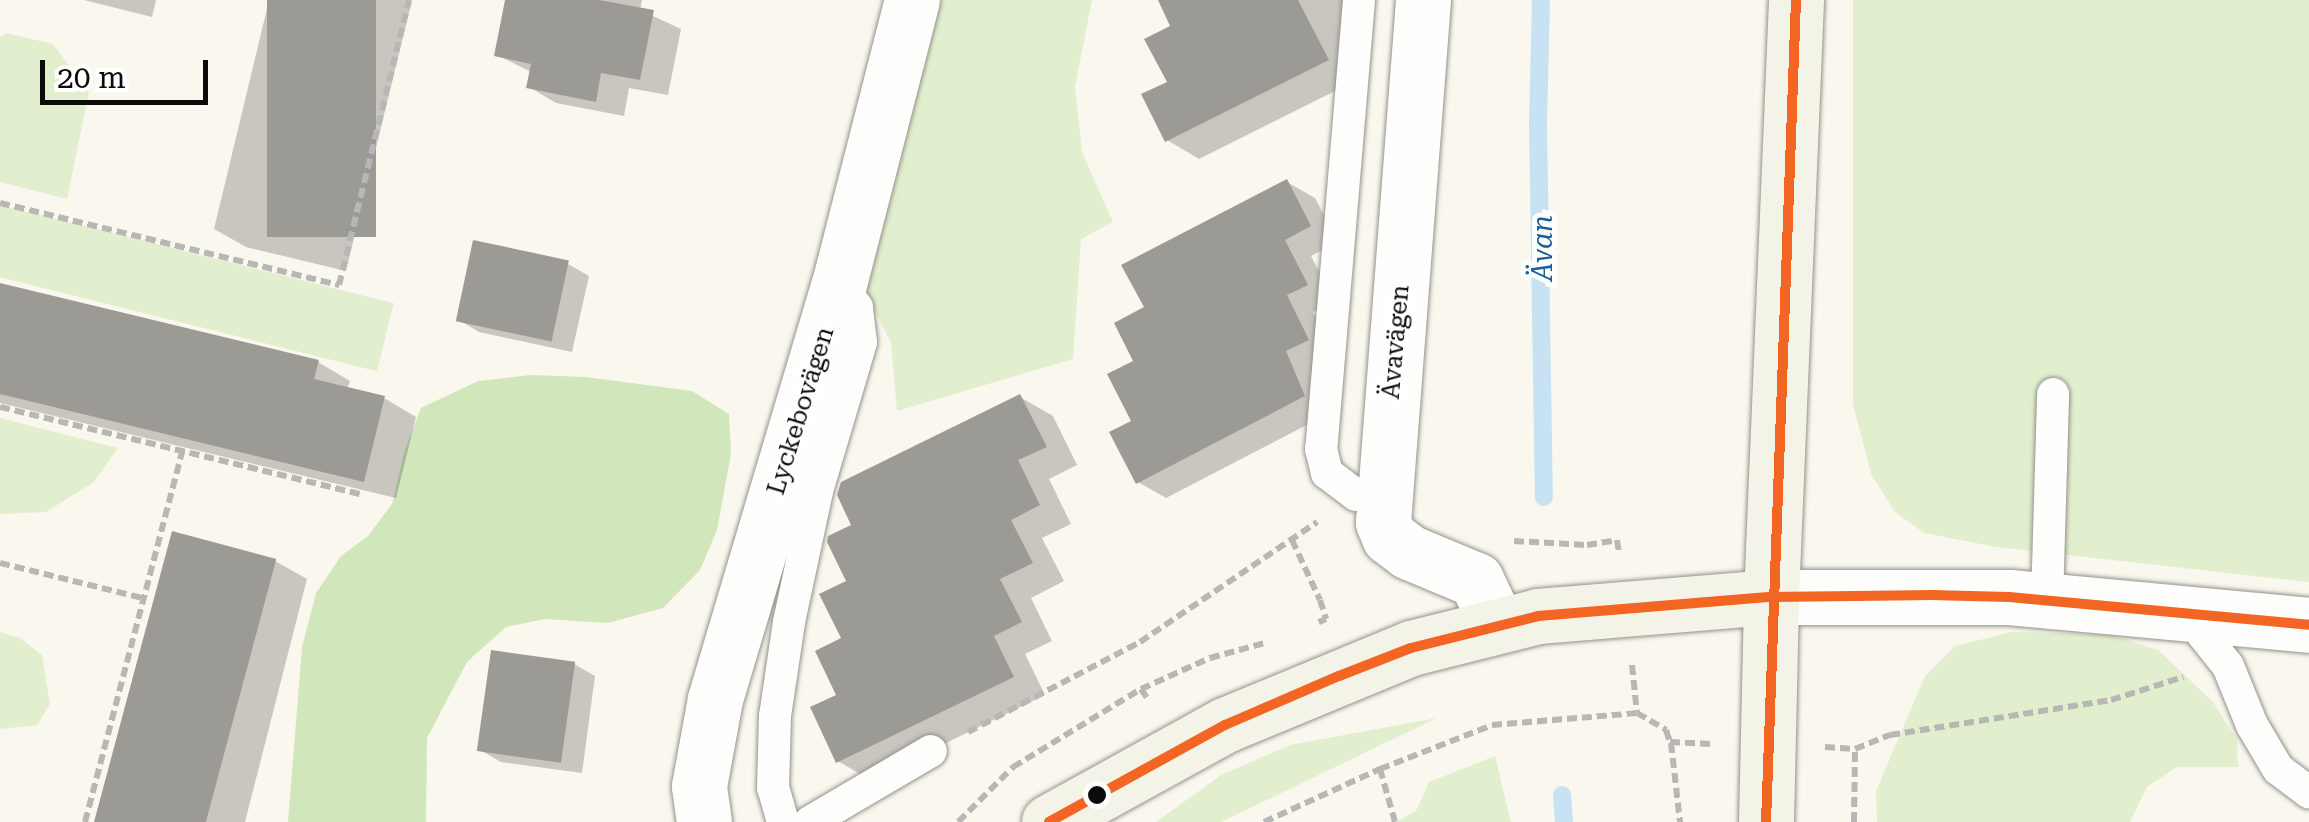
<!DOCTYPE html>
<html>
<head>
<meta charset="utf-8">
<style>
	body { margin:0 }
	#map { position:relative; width:2309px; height:822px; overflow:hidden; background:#faf8ee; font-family:"Roboto Serif",serif }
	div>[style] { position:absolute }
	.green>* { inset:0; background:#e2efce; transform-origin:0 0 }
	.forest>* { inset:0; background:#d2e6bc }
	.shadow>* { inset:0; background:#0003 }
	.stream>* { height:18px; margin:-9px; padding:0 9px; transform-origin:9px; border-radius:9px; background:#c6e2f3 }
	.building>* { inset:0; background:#9c9a95; transform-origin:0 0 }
	.path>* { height:6px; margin-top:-3px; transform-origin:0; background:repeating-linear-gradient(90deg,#b7b7b5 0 10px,transparent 0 15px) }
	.roads { filter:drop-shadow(0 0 2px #93928d) drop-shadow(0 0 2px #93928d) }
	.lane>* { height:32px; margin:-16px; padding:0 16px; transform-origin:16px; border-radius:16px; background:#fefefc }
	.street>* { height:55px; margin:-27.5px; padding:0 27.5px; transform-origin:27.5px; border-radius:27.5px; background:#fefefc }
	.secondary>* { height:55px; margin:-27.5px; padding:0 27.5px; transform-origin:27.5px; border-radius:27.5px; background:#f4f3e8 }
	.bus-1>* { height:10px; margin:-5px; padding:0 5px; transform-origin:5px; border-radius:5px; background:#f26522 }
	.dots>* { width:28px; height:28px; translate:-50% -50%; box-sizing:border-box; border:5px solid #fff; border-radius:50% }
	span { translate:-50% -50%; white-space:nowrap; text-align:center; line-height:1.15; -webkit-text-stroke:10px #fff; paint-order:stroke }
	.street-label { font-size:25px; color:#0b0b0b }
	.water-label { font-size:28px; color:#175d9a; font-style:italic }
	.scale { position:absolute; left:40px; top:60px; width:168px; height:45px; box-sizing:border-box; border:5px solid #0b0b0b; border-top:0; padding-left:12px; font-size:30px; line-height:35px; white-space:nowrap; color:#0b0b0b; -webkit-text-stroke:8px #fff; paint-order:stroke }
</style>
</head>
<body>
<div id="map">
	<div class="green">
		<div style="clip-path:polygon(934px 0,1092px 0,1075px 87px,1082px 152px,1113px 222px,1081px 239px,1073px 359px,897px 411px,891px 343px,861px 284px)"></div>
		<div style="clip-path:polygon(1853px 0,2309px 0,2309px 582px,1996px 547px,1924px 533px,1895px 512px,1871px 474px,1853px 404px)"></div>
		<div style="clip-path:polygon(6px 33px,53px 44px,89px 92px,67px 199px,0 182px,0 37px)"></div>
		<div style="left:0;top:205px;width:406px;height:70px;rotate:14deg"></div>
		<div style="clip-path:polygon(0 418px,118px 448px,94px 482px,46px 512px,0 514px)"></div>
		<div style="clip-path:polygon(0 632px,20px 638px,42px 655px,50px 704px,37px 725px,0 729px)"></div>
		<div style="clip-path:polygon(2012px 632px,2112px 635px,2158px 650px,2213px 702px,2237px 740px,2238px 767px,2177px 767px,2147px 787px,2130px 822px,1877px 822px,1876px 791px,1925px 676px,1955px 646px)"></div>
		<div style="clip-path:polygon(1437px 718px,1221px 822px,1156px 822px,1221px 775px,1290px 745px)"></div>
		<div style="clip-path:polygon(1495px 756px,1511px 822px,1396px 822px,1416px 811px,1429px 782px)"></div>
	</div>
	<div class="forest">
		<div style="clip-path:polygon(531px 375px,586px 377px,692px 391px,729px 414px,731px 454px,717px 530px,700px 570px,663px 608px,608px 623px,545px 619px,506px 627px,467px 662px,427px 738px,426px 822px,288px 822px,302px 647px,316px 593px,341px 556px,368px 536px,392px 504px,405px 450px,421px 408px,478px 381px)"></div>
	</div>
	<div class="shadow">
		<div style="clip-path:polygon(84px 0,156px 0,152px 17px)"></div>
		<div style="clip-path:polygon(269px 0,412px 0,346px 271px,246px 247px,214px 229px)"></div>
		<div style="clip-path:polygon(508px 0,642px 0,640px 10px,681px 29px,668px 95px,629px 88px,624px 116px,556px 103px,529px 87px,531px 72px,497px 55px)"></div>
		<div style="clip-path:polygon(1160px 0,1360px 0,1370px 23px,1339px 38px,1359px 79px,1199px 159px,1167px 140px,1174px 27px)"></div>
		<div style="clip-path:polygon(1287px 182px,1315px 198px,1338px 242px,1311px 256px,1334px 301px,1313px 312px,1336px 356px,1332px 412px,1166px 498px,1138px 482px,1137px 362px,1147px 308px)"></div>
		<div style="clip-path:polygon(568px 264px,589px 276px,572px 352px,479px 332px,459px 320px)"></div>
		<div style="clip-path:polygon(0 285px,318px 362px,350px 381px,347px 389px,384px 398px,416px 417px,396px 498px,0 403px)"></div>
		<div style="clip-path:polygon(1020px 397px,1053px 416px,1077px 465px,1049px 479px,1071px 524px,1042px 538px,1064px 581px,1031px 598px,1052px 641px,1025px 654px,1045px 695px,870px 780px,838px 761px,855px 526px)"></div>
		<div style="clip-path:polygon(275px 561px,307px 579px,245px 822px,100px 822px)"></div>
		<div style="clip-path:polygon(574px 664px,595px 676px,582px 773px,501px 762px,480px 750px)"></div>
	</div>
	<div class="stream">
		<div style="left:1541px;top:0;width:124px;rotate:91.4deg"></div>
		<div style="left:1538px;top:124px;width:373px;rotate:89.1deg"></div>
		<div style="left:1562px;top:795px;width:27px;rotate:86deg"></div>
	</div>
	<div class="building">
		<div style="left:267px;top:0;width:109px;height:237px"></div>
		<div style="clip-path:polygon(505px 0,599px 0,654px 10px,640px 80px,601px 73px,596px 102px,526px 88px,531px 64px,494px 56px)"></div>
		<div style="clip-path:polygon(1158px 0,1298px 0,1329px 60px,1165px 142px,1141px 94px,1167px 82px,1144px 39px,1170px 26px)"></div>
		<div style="clip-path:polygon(1287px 179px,1311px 226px,1285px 240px,1308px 285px,1287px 295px,1309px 340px,1286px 351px,1305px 396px,1136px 484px,1109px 432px,1131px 421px,1107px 374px,1133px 361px,1114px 323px,1144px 307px,1121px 265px)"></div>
		<div style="left:473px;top:240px;width:98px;height:83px;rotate:12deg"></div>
		<div style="clip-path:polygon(0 283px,319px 360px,314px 379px,385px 396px,364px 482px,0 394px)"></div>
		<div style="clip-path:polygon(1020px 394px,1047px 447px,1018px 460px,1040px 505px,1011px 520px,1033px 563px,1000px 579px,1022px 622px,994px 636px,1014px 677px,836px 763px,810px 707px,836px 695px,815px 651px,841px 638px,819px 594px,846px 581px,827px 542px,828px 536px,851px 525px,837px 495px,841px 482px)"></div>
		<div style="left:172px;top:531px;width:108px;height:301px;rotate:15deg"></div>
		<div style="left:491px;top:650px;width:85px;height:102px;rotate:8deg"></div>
	</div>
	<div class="path">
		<div style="left:0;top:203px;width:349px;rotate:13.6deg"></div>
		<div style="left:339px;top:285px;width:293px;rotate:-76.2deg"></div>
		<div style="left:0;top:407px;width:370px;rotate:13.6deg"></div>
		<div style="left:1292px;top:540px;width:66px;rotate:65deg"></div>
		<div style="left:1320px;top:600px;width:20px;rotate:72deg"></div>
		<div style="left:1326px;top:619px;width:8px;rotate:157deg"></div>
		<div style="left:1514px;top:541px;width:73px;rotate:3.1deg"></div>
		<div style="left:1587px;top:545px;width:30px;rotate:-9deg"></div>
		<div style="left:1617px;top:540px;width:13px;rotate:81deg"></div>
		<div style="left:0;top:563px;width:146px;rotate:13.8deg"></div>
		<div style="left:1632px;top:665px;width:48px;rotate:84.1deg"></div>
		<div style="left:1637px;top:713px;width:34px;rotate:30deg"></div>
		<div style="left:1666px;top:730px;width:13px;rotate:72deg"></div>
		<div style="left:1670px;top:742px;width:42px;rotate:2.7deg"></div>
		<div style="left:1141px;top:689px;width:11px;rotate:56deg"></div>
		<div style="left:968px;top:732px;width:194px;rotate:-27.6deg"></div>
		<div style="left:1140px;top:642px;width:214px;rotate:-34.1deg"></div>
		<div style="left:1671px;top:743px;width:80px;rotate:83.5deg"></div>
		<div style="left:1825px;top:747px;width:30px;rotate:4deg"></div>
		<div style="left:1855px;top:749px;width:38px;rotate:-22deg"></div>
		<div style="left:1890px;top:735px;width:224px;rotate:-9deg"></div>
		<div style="left:2111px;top:700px;width:76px;rotate:-17.7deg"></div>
		<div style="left:1380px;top:769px;width:55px;rotate:74.2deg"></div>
		<div style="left:85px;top:822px;width:383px;rotate:-75.3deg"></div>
		<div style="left:958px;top:822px;width:78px;rotate:-45deg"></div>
		<div style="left:1013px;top:767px;width:150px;rotate:-31.4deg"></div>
		<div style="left:1141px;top:689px;width:76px;rotate:-24.2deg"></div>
		<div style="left:1210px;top:658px;width:57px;rotate:-15.3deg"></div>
		<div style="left:1264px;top:822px;width:128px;rotate:-24.6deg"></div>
		<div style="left:1380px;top:769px;width:120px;rotate:-21.4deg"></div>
		<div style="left:1492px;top:725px;width:145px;rotate:-4.7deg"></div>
		<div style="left:1854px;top:822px;width:73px;rotate:-89.2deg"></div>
	</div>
	<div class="roads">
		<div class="lane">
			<div style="left:1359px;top:0;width:451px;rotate:94.8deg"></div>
			<div style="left:1321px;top:449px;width:25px;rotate:76deg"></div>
			<div style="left:1327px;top:473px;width:36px;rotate:37deg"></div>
			<div style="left:1356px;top:495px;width:29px"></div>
			<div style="left:2047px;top:601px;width:207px;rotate:-88.3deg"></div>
			<div style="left:2185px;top:612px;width:69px;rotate:51.5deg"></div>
			<div style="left:2228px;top:666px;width:64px;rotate:67.9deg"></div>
			<div style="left:2252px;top:725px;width:51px;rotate:59.4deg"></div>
			<div style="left:2278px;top:769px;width:39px;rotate:37deg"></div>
			<div style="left:783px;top:822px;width:35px;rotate:-106deg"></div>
			<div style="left:773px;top:788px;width:72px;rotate:-88.4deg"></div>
			<div style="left:775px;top:716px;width:95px;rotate:-81.5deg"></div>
			<div style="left:789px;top:622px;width:134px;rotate:-77.9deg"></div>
			<div style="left:817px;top:491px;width:155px;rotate:-73.5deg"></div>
			<div style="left:861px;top:342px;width:35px;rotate:-97deg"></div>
			<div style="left:857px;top:307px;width:29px;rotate:-128deg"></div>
			<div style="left:810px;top:822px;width:140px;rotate:-30.4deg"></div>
		</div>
		<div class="street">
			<div style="left:1423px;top:0;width:524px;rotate:94.38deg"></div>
			<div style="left:1383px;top:522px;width:16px;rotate:68deg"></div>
			<div style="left:1389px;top:537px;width:25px;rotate:37deg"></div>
			<div style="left:1409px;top:552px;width:73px;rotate:22.7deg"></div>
			<div style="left:1476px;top:580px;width:49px;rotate:64.5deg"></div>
			<div style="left:1771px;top:597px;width:238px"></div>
			<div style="left:2009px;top:597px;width:301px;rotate:5.3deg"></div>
			<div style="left:704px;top:822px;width:36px;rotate:-98deg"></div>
			<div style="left:699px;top:786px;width:88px;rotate:-79.6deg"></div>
			<div style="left:715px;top:699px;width:433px;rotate:-73.4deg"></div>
			<div style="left:839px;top:284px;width:293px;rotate:-75.6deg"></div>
		</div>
		<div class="secondary">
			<div style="left:1049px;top:822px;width:201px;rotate:-28.9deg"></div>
			<div style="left:1225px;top:725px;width:201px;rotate:-22.5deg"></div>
			<div style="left:1411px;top:648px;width:131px;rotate:-14.1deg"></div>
			<div style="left:1538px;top:616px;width:234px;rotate:-4.7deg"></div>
			<div style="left:1766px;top:822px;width:225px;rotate:-88.7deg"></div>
			<div style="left:1771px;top:597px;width:598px;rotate:-87.6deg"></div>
		</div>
	</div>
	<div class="bus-1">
		<div style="left:1049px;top:822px;width:201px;rotate:-28.9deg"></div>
		<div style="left:1225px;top:725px;width:124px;rotate:-23.3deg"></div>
		<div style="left:1339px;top:676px;width:77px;rotate:-21.3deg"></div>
		<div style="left:1411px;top:648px;width:131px;rotate:-14.1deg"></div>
		<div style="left:1538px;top:616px;width:234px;rotate:-4.7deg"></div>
		<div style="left:1771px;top:597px;width:160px;rotate:-0.7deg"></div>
		<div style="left:1931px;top:595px;width:78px;rotate:1.5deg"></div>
		<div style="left:2009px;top:597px;width:301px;rotate:5.3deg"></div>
		<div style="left:1766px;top:822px;width:823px;rotate:-87.91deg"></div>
	</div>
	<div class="dots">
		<div style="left:1097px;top:795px;background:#0b0b0b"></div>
	</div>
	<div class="street-label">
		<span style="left:1396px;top:342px;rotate:-85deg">Ävavägen</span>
		<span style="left:801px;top:411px;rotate:-73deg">Lyckebovägen</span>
	</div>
	<div class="water-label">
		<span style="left:1543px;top:248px;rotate:-90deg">Ävan</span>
	</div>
	<div class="scale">20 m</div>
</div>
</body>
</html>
